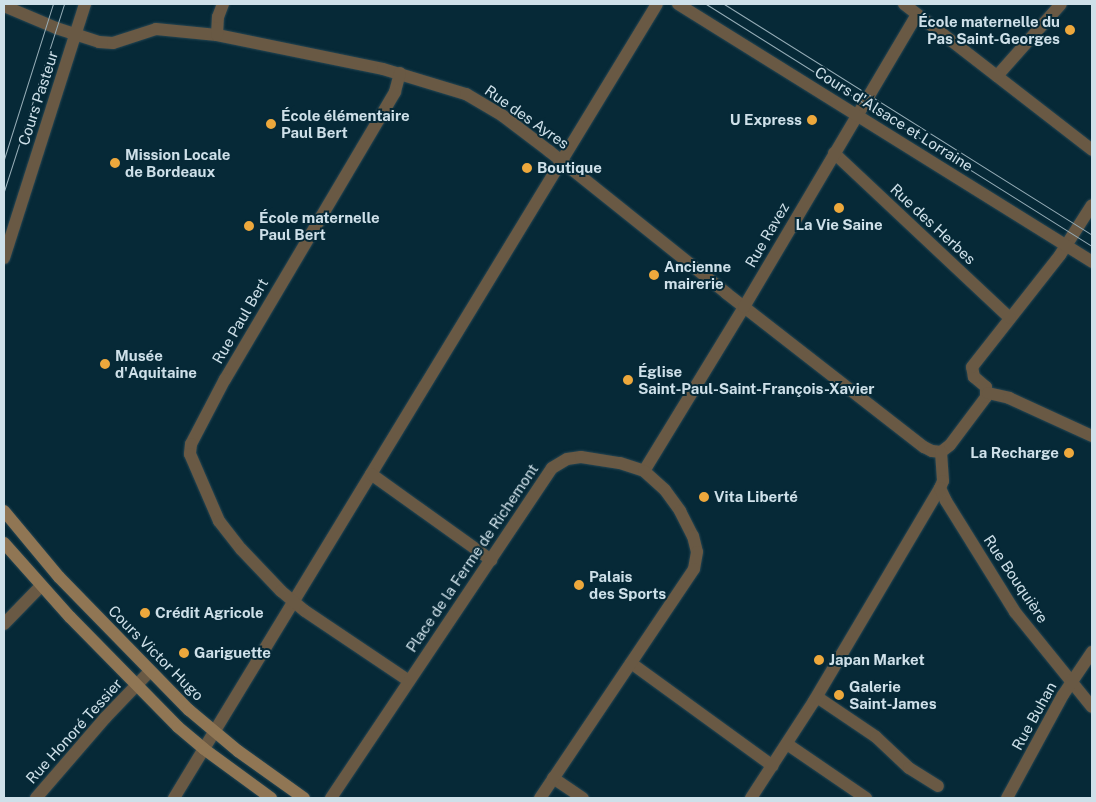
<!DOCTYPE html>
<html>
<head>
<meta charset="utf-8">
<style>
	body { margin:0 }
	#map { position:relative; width:1096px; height:802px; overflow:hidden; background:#062937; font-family:"Public Sans",sans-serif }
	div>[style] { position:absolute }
	.roads { filter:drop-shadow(0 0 1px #264653) drop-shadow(0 0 1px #264653) }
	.pedestrian>* { height:12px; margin:-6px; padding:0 6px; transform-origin:6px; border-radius:6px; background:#695944 }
	.minor>* { height:12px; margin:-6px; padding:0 6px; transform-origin:6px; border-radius:6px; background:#695944 }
	.tertiary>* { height:12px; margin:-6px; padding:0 6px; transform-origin:6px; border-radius:6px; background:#695944 }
	.secondary>* { height:12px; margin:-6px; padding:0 6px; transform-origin:6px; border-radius:6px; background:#907654 }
	.tram>* { height:1px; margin:-0.5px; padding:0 0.5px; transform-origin:0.5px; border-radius:0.5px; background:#96adb7 }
	.dots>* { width:14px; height:14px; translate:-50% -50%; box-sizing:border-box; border:2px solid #062937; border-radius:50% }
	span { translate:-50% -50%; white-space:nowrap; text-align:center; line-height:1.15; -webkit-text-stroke:4px #062937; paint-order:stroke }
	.poi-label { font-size:15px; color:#cee0e9; font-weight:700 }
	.right { translate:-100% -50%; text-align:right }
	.left { translate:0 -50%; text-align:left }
	.street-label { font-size:15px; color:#cee0e9 }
	.frame { position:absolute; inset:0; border:5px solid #cee0e9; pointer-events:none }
</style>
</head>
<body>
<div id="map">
	<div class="roads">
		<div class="pedestrian">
			<div style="left:997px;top:76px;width:96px;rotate:-48.4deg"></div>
			<div style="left:4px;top:624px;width:53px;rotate:-45.8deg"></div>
			<div style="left:631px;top:663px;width:175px;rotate:36deg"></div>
			<div style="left:817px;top:697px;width:71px;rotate:34.1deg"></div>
			<div style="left:876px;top:737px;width:45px;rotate:43.2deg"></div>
			<div style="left:909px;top:768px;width:34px;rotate:32deg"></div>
			<div style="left:787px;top:744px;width:96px;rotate:34.4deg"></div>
			<div style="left:174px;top:798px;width:929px;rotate:-58.69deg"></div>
			<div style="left:751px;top:798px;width:116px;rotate:-57deg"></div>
			<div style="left:814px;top:701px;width:247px;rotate:-59.4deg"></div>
		</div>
		<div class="minor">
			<div style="left:904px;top:4px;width:238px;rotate:37.8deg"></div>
			<div style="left:4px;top:6px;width:56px;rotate:22.9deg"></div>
			<div style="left:56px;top:28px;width:45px;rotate:18deg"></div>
			<div style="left:99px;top:42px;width:14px;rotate:4deg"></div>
			<div style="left:113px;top:43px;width:45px;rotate:-18deg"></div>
			<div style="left:156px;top:29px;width:61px;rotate:5.6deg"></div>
			<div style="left:217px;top:35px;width:169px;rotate:11.6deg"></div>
			<div style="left:383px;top:69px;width:87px;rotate:16.8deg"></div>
			<div style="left:466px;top:94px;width:43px;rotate:30.7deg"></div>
			<div style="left:503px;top:116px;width:58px;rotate:37.3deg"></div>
			<div style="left:549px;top:151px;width:227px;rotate:38.7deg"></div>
			<div style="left:726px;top:293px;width:251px;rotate:37.9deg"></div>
			<div style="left:924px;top:447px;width:9px;rotate:27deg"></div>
			<div style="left:932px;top:451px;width:9px;rotate:6deg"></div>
			<div style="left:941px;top:452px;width:11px;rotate:-38deg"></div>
			<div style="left:950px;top:445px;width:60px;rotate:-53.1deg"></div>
			<div style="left:986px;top:397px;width:10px;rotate:-90deg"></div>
			<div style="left:986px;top:387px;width:16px;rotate:-140deg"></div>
			<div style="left:974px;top:377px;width:10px;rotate:-101deg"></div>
			<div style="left:972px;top:367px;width:142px;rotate:-51.8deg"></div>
			<div style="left:1060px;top:255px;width:59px;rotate:-57.4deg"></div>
			<div style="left:217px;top:35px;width:18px;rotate:-87deg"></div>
			<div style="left:218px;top:17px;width:14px;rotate:-69deg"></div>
			<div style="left:400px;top:73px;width:20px;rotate:105deg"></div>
			<div style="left:395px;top:92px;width:334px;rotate:120.6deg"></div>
			<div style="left:225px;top:379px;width:73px;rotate:117.6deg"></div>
			<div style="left:191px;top:444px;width:10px;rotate:96deg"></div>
			<div style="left:190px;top:454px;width:73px;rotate:66.6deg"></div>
			<div style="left:219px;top:521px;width:36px;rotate:52deg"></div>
			<div style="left:241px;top:549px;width:58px;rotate:46.4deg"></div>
			<div style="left:281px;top:591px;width:31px;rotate:40deg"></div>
			<div style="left:305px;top:611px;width:125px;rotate:33.9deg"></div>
			<div style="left:834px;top:153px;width:241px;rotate:43.2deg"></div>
			<div style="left:988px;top:393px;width:22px;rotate:13deg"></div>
			<div style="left:1009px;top:398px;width:91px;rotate:24.6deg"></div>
			<div style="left:941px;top:452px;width:29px;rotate:86deg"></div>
			<div style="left:943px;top:481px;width:8px;rotate:113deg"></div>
			<div style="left:940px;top:488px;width:14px;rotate:65deg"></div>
			<div style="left:946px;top:501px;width:131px;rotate:58.1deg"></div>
			<div style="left:1015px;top:612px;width:122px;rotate:51deg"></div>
			<div style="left:644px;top:471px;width:192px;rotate:-58.6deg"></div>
			<div style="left:744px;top:307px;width:340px;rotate:-59.4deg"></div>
			<div style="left:371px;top:474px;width:148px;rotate:35.6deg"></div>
			<div style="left:553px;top:778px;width:36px;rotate:34deg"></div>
			<div style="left:36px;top:798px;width:106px;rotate:-49.2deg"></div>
			<div style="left:105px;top:718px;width:65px;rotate:-46.2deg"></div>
			<div style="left:331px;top:798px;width:397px;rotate:-56.2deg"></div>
			<div style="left:552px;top:468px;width:17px;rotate:-31deg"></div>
			<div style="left:567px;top:459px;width:14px;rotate:-8deg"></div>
			<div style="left:581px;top:457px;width:39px;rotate:9deg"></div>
			<div style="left:620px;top:463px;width:25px;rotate:18deg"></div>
			<div style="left:644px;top:471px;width:28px;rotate:42deg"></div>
			<div style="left:665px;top:490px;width:26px;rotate:54deg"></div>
			<div style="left:680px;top:511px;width:28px;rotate:63deg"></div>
			<div style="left:693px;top:536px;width:16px;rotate:76deg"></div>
			<div style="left:697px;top:552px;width:17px;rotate:100deg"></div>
			<div style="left:694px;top:569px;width:276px;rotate:123.9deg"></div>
			<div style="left:1007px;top:798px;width:117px;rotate:-61.5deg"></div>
			<div style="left:1063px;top:695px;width:52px;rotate:-56deg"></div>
		</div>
		<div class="tertiary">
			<div style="left:678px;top:4px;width:488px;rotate:31.9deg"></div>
			<div style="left:4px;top:258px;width:267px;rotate:-72.3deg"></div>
		</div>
		<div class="secondary">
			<div style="left:4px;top:511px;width:86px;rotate:50.2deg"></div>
			<div style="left:59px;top:577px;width:186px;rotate:45.7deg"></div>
			<div style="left:189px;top:710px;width:64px;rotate:39.9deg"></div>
			<div style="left:238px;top:751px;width:81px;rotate:35.5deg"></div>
			<div style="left:4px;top:543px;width:99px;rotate:48.3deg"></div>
			<div style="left:70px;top:617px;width:154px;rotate:45.5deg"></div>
			<div style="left:178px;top:727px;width:34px;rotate:40deg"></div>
			<div style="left:204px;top:749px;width:83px;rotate:36.2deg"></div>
		</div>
	</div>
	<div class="tram">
		<div style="left:706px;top:4px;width:456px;rotate:32.1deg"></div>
		<div style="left:724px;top:4px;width:434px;rotate:32.1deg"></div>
		<div style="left:4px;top:159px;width:163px;rotate:-72.5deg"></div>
		<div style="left:4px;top:191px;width:196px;rotate:-72.2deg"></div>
	</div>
	<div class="dots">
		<div style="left:1070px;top:30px;background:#eda83c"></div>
		<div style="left:812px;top:120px;background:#eda83c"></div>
		<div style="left:271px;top:124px;background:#eda83c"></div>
		<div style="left:115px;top:163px;background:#eda83c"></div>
		<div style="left:527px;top:168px;background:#eda83c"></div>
		<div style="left:839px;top:208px;background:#eda83c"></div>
		<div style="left:249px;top:226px;background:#eda83c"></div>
		<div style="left:654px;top:275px;background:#eda83c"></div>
		<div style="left:105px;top:364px;background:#eda83c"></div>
		<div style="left:628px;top:380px;background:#eda83c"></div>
		<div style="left:1069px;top:453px;background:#eda83c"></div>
		<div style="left:704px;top:497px;background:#eda83c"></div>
		<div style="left:579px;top:585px;background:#eda83c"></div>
		<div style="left:145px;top:613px;background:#eda83c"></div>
		<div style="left:184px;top:653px;background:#eda83c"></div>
		<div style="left:819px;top:660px;background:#eda83c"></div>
		<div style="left:839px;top:695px;background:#eda83c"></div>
	</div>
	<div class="poi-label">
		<span class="right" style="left:1060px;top:30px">École maternelle du<br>Pas Saint-Georges</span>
		<span class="left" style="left:281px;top:124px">École élémentaire<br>Paul Bert</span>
		<span class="right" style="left:802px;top:120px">U Express</span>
		<span class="left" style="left:125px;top:163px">Mission Locale<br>de Bordeaux</span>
		<span class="left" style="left:537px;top:168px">Boutique</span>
		<span class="left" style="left:259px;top:226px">École maternelle<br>Paul Bert</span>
		<span style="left:839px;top:225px">La Vie Saine</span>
		<span class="left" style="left:664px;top:275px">Ancienne<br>mairerie</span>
		<span class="left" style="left:115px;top:364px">Musée<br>d'Aquitaine</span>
		<span class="left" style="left:638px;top:380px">Église<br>Saint-Paul-Saint-François-Xavier</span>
		<span class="right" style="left:1059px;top:453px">La Recharge</span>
		<span class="left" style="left:714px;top:497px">Vita Liberté</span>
		<span class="left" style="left:589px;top:585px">Palais<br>des Sports</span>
		<span class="left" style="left:155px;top:613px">Crédit Agricole</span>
		<span class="left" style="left:194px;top:653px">Gariguette</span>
		<span class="left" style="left:829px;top:660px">Japan Market</span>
		<span class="left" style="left:849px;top:695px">Galerie<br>Saint-James</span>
	</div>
	<div class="street-label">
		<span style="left:38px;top:98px;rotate:-72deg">Cours Pasteur</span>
		<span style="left:527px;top:117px;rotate:35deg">Rue des Ayres</span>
		<span style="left:894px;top:119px;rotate:32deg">Cours d'Alsace et Lorraine</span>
		<span style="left:933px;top:224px;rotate:43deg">Rue des Herbes</span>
		<span style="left:767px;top:235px;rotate:-60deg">Rue Ravez</span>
		<span style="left:240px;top:321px;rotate:-60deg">Rue Paul Bert</span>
		<span style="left:472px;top:558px;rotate:-56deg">Place de la Ferme de Richemont</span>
		<span style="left:1016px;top:579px;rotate:56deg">Rue Bouquière</span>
		<span style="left:156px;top:653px;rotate:45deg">Cours Victor Hugo</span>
		<span style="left:1034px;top:716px;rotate:-61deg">Rue Buhan</span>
		<span style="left:74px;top:731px;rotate:-48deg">Rue Honoré Tessier</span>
	</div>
	<div class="frame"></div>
</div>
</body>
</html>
